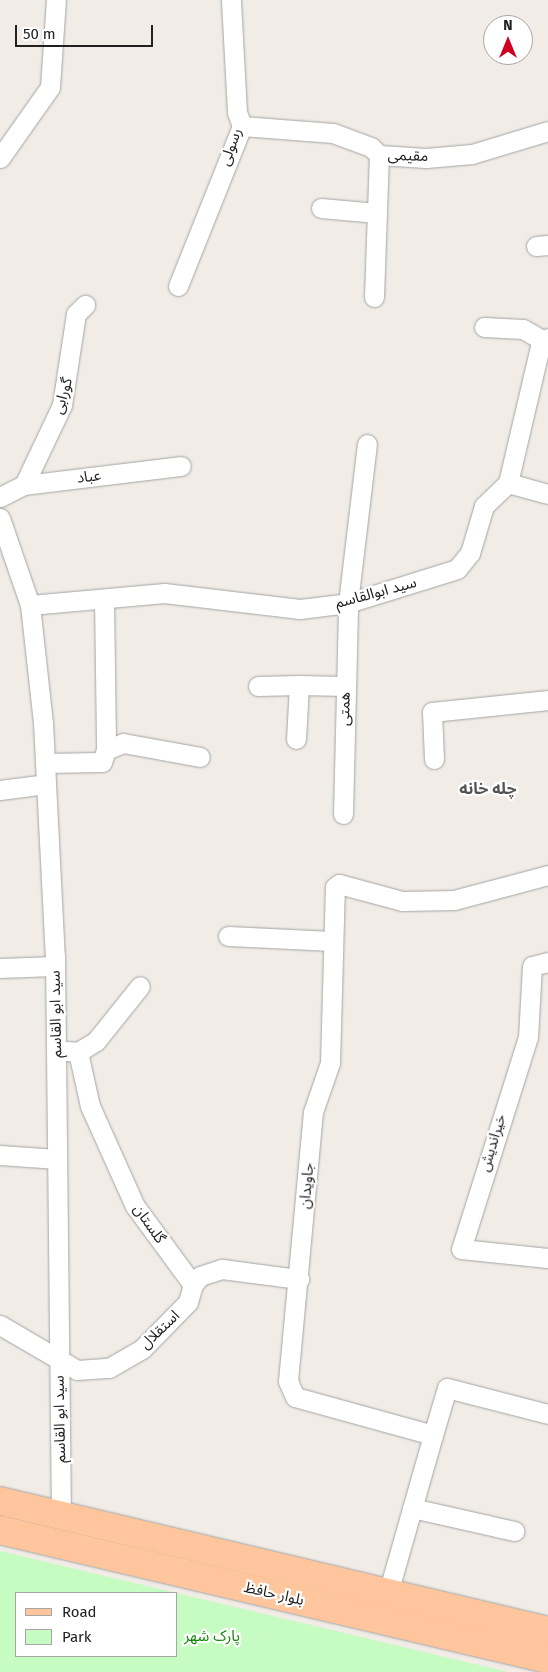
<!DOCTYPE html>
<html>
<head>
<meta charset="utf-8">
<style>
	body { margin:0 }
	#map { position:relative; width:548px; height:1672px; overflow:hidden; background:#f1ece6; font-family:"Fira Sans","Noto Sans Arabic",sans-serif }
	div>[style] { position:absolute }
	.park>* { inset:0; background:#c6fcc1 }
	.roads { filter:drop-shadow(0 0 1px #a4a4a4) drop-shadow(0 0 1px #a4a4a4) }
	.street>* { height:19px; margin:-9.5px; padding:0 9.5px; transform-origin:9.5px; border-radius:9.5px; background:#fff }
	.primary>* { height:28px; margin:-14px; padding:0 14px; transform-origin:14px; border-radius:14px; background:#ffc69d }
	span { translate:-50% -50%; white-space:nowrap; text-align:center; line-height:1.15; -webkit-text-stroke:4.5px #fff; paint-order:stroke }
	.street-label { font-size:15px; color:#202020 }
	.park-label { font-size:15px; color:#0e8606 }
	.neighbourhood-label { font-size:16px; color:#535353; font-weight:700 }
	.legend { position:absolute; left:15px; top:1592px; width:162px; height:65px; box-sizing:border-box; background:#fff; border:1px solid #a6a6a6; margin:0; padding:6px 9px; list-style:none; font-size:15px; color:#202020 }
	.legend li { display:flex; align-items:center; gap:10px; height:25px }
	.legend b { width:25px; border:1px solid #a6a6a6 }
	.north { position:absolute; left:483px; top:15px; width:50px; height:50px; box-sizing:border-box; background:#fff; border:1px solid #a6a6a6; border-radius:50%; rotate:0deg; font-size:14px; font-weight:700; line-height:20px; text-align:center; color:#202020 }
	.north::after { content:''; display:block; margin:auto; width:18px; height:22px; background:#d00020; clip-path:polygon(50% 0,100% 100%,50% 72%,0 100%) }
	.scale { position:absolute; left:15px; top:25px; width:138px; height:22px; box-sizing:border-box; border:2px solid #202020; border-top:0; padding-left:6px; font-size:15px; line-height:18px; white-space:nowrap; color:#202020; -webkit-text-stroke:4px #fff; paint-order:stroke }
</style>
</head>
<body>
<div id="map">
	<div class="park">
		<div style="clip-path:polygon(evenodd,0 1551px,508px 1672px,0 1672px,0 1551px,16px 1593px,176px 1593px,176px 1656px,16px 1656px,16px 1593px)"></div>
	</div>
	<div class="roads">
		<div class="street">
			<div style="left:242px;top:126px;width:91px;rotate:4.4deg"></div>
			<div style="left:333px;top:133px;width:40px;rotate:20.2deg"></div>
			<div style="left:371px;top:147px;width:11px;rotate:45deg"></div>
			<div style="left:379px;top:155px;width:47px;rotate:3.7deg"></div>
			<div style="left:426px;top:158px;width:46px;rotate:-5deg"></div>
			<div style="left:472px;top:154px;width:79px;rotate:-16.8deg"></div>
			<div style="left:0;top:158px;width:87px;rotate:-54.8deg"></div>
			<div style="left:50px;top:87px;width:87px;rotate:-86.1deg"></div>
			<div style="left:321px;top:208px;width:56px;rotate:5.1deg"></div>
			<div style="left:536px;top:246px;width:12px;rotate:-5deg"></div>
			<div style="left:178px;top:286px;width:172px;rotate:-68.2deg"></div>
			<div style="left:242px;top:126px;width:15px;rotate:-110deg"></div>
			<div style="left:237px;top:112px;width:112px;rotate:-93.1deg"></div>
			<div style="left:374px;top:297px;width:142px;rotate:-88deg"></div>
			<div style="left:484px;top:327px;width:39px;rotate:3deg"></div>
			<div style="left:523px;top:329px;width:24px;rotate:30deg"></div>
			<div style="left:508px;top:483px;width:140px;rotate:-76.8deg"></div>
			<div style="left:540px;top:347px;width:12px;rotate:-48deg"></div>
			<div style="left:508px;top:483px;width:41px;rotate:15.4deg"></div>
			<div style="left:24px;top:485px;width:89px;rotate:-64.6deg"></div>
			<div style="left:62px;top:405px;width:92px;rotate:-81.3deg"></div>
			<div style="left:76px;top:314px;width:13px;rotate:-45deg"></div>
			<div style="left:0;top:497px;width:27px;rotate:-27deg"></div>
			<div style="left:24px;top:485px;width:158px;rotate:-6.9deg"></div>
			<div style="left:0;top:518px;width:92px;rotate:71deg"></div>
			<div style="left:30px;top:605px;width:119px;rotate:83.7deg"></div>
			<div style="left:43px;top:723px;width:233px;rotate:87.1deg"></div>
			<div style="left:55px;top:956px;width:560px;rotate:89.39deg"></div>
			<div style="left:104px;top:599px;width:151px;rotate:89.2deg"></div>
			<div style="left:30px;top:605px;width:135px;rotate:-5.1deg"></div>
			<div style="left:164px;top:593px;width:137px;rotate:6.7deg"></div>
			<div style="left:300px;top:609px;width:48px;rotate:-7.1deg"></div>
			<div style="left:348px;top:603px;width:114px;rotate:-17.3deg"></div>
			<div style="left:457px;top:569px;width:21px;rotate:-51deg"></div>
			<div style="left:470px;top:553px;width:49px;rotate:-73.4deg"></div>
			<div style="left:484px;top:506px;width:33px;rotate:-44deg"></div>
			<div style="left:258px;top:686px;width:41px;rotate:-1.4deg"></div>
			<div style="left:296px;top:739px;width:54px;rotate:-86.8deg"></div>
			<div style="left:299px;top:685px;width:46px;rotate:1.2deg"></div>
			<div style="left:434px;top:759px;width:47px;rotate:-92.4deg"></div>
			<div style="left:432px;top:712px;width:117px;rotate:-5.9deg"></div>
			<div style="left:45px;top:763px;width:57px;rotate:-1deg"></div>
			<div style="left:102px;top:762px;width:13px;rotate:-72deg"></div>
			<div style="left:106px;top:750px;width:18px;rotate:-22deg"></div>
			<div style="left:123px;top:743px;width:78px;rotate:10.3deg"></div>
			<div style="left:0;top:790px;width:46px;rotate:-7.4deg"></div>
			<div style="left:343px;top:814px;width:211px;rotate:-88.6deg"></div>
			<div style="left:348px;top:603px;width:160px;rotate:-83.2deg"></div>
			<div style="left:228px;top:936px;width:105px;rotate:2.7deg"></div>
			<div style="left:548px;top:962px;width:16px;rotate:166deg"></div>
			<div style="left:532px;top:966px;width:71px;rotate:93.2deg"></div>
			<div style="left:528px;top:1037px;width:222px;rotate:107.5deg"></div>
			<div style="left:461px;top:1249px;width:87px;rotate:5.9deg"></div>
			<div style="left:0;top:968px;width:55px;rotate:-2.1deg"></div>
			<div style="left:67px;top:1051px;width:11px;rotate:5deg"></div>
			<div style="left:78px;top:1052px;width:21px;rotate:-31deg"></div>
			<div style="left:96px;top:1041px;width:70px;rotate:-51.3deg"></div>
			<div style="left:78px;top:1052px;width:55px;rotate:77.5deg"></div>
			<div style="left:90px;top:1106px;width:110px;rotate:65.8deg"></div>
			<div style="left:135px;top:1206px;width:98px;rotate:53.7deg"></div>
			<div style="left:193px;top:1285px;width:11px;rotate:-52deg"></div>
			<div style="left:200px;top:1276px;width:23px;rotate:-18deg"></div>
			<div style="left:222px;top:1269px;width:78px;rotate:7.4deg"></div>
			<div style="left:0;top:1155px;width:57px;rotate:4deg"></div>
			<div style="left:0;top:1325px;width:89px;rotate:30.3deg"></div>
			<div style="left:77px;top:1370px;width:32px;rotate:-4deg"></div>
			<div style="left:109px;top:1368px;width:38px;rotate:-30deg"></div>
			<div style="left:142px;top:1349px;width:66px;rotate:-45.6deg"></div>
			<div style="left:188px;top:1302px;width:18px;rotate:-74deg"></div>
			<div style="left:433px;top:1435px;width:49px;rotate:-73.4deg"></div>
			<div style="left:447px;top:1388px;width:104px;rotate:14.4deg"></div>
			<div style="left:412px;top:1508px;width:105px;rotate:12.7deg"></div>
			<div style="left:388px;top:1593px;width:164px;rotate:-74.1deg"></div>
			<div style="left:433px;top:1435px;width:143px;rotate:-164.6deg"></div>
			<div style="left:295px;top:1397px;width:17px;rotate:-114deg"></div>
			<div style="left:288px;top:1381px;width:270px;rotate:-84.7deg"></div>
			<div style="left:313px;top:1112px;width:52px;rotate:-70.9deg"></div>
			<div style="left:330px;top:1063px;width:176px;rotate:-88.4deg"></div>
			<div style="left:335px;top:887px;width:5px;rotate:-37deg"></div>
			<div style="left:339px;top:884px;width:65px;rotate:15.1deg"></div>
			<div style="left:402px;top:901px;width:52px;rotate:-1.1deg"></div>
			<div style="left:454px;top:900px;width:97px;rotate:-14.9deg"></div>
		</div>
		<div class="primary">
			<div style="left:0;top:1501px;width:563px;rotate:13.35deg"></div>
			<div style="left:0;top:1530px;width:563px;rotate:13.25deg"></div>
		</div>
	</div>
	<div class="street-label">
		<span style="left:231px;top:147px;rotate:-70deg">رسولی</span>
		<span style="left:408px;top:156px;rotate:2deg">مقیمی</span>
		<span style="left:63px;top:396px;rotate:-74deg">گورابی</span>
		<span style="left:89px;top:477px;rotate:-7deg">عباد</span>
		<span style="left:376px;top:593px;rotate:-15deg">سید ابوالقاسم</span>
		<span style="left:345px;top:709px;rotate:-89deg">همتی</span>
		<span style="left:56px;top:1014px;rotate:-91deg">سید ابو القاسم</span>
		<span style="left:493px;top:1143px;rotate:-73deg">خیراندیش</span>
		<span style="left:307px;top:1186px;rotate:-85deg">جاویدان</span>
		<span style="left:149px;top:1224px;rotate:55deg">گلستان</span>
		<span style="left:160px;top:1330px;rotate:-44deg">استقلال</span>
		<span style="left:60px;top:1419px;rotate:-91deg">سید ابو القاسم</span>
		<span style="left:274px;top:1594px;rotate:13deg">بلوار حافظ</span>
	</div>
	<div class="park-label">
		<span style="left:212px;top:1637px">پارک شهر</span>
	</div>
	<div class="neighbourhood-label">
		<span style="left:488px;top:789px">چله خانه</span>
	</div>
	<ul class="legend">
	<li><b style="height:6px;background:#ffc69d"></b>Road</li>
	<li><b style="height:14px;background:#c6fcc1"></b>Park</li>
	</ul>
	<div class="north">N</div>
	<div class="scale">50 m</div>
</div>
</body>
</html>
